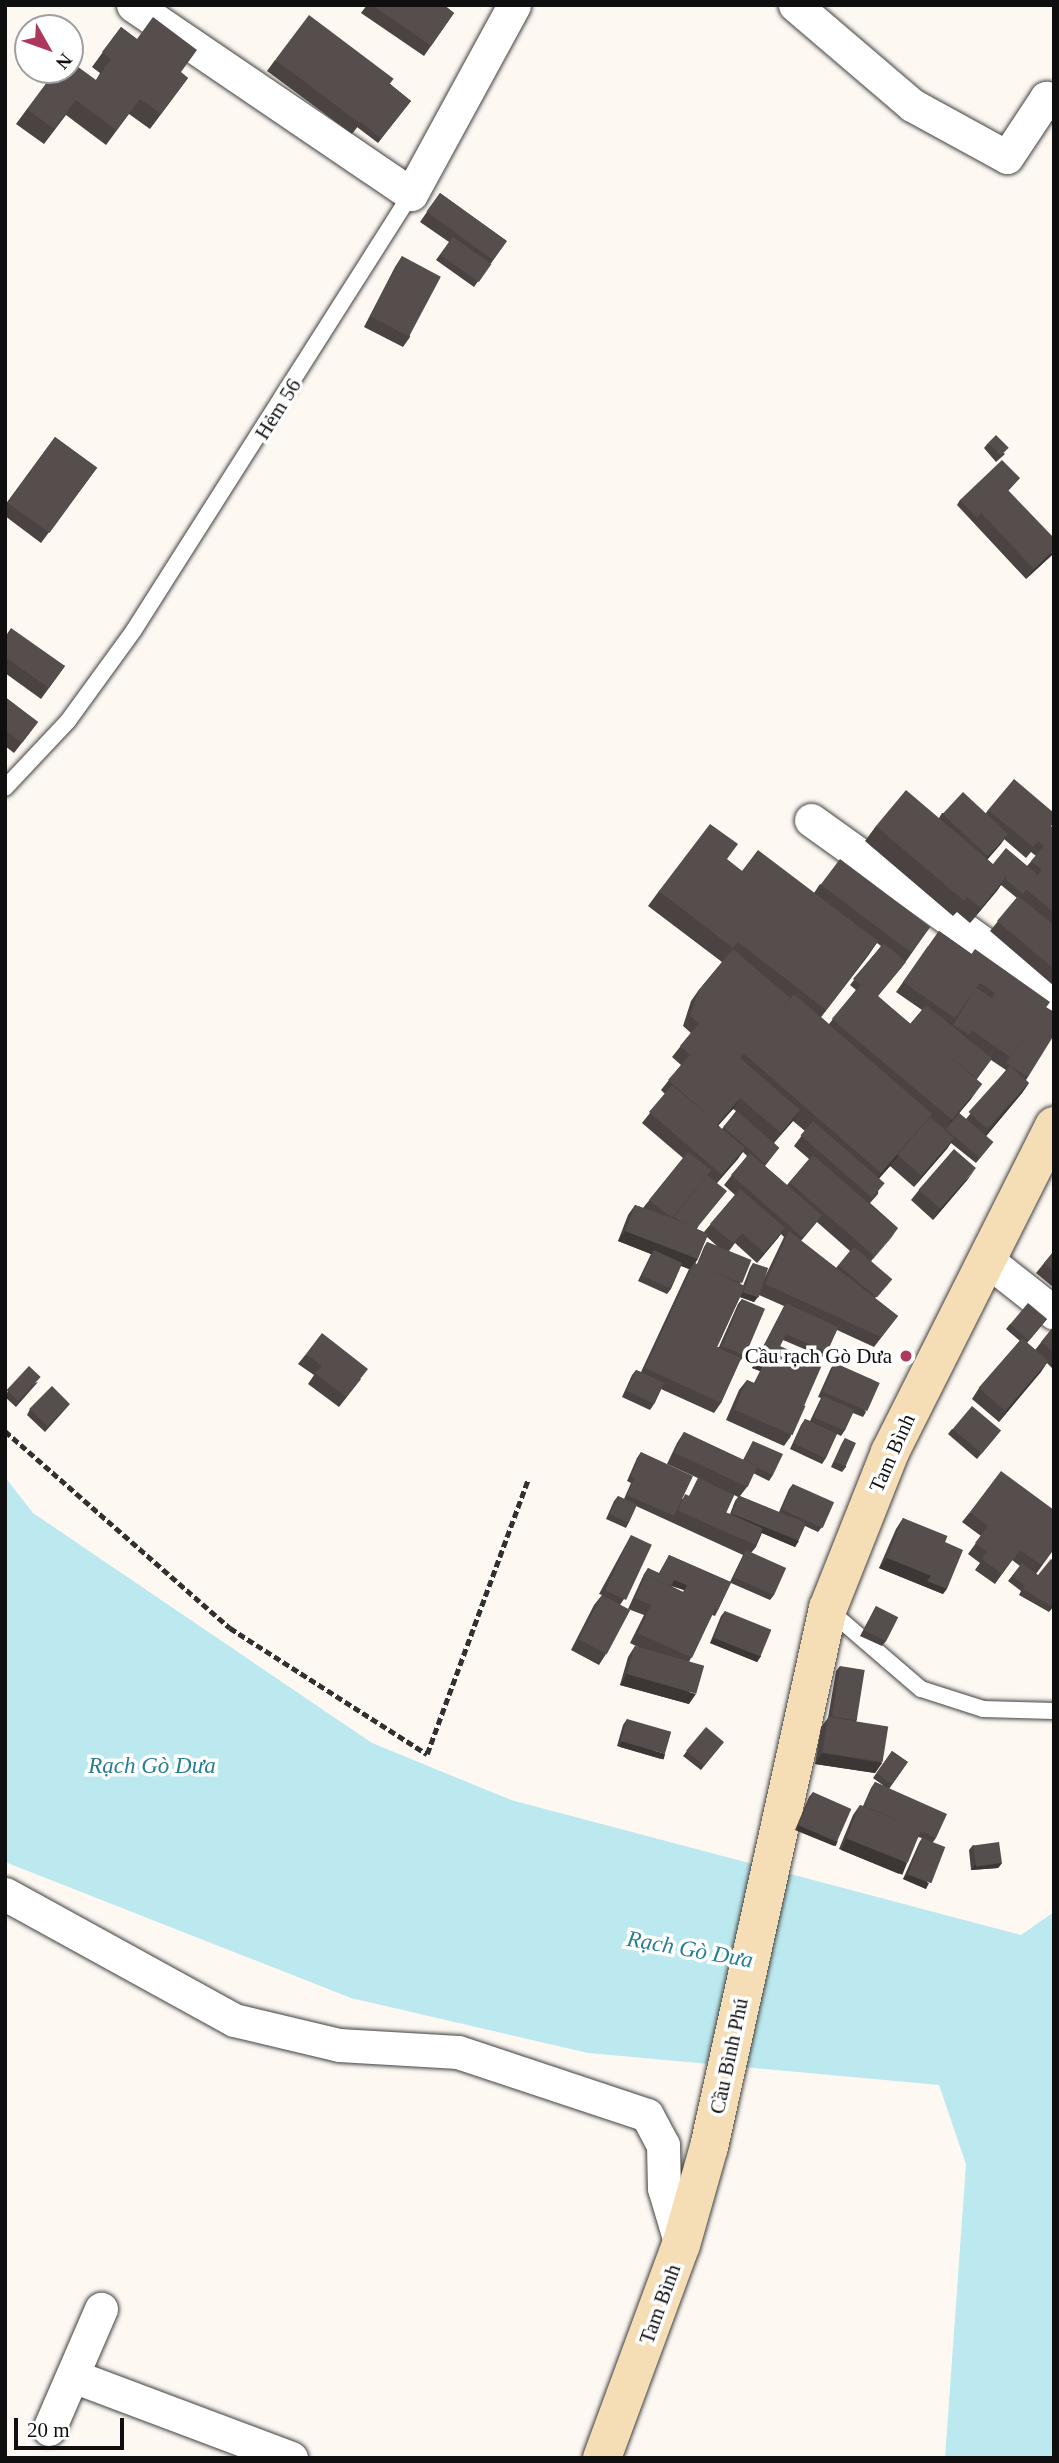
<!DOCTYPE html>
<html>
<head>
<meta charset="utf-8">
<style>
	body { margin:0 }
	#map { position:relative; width:1059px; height:2463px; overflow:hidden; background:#fdf8f2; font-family:"Times New Roman",serif }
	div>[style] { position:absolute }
	.water>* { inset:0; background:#bce9ef }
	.path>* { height:4.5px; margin-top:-2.25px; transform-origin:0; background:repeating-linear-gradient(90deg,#313131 0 7px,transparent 0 10.5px) }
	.roads { filter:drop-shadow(0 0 2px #424242) drop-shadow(0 0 2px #424242) }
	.lane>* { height:16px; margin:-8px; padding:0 8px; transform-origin:8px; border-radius:8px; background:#fff }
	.street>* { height:33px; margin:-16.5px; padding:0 16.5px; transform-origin:16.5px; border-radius:16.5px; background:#fff }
	.secondary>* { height:38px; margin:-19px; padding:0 19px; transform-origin:19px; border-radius:19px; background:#f5ddb5 }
	.wall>* { inset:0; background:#4a4341 }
	.shaded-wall>* { inset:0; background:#3c3735; transform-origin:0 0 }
	.building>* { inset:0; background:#564e4c; transform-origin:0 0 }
	.dots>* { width:19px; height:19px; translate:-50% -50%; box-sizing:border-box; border:4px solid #fff; border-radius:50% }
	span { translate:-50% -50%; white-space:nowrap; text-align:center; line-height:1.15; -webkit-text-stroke:7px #fff; paint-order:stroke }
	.street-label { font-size:21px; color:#0f0f0f }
	.poi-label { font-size:21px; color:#0f0f0f }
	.right { translate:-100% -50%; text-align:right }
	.water-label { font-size:23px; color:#277f92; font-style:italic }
	.frame { position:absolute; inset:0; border:7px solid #0f0f0f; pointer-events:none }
	.north { position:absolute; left:14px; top:14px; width:70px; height:70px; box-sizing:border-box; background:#fff; border:2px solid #9f9f9f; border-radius:50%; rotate:130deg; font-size:19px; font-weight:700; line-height:28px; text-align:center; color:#0f0f0f }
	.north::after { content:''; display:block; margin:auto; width:24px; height:32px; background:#ae375d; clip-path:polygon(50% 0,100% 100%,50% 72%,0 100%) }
	.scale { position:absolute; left:14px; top:2418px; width:110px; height:32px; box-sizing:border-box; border:4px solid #0f0f0f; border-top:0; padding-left:9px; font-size:21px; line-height:24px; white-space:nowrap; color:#0f0f0f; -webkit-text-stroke:5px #fff; paint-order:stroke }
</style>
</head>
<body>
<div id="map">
	<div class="water">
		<div style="clip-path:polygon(5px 1477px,33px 1513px,372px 1743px,511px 1800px,1021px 1935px,1054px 1912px,1054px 2458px,945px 2458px,966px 2164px,939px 2085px,588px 2053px,351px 1998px,5px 1862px)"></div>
	</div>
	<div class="path">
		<div style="left:5px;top:1431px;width:299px;rotate:41.2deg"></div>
		<div style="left:230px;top:1628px;width:234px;rotate:32.6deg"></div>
		<div style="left:427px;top:1754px;width:293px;rotate:-69.8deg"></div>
	</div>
	<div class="roads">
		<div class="lane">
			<div style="left:5px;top:788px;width:92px;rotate:-46.8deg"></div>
			<div style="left:68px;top:721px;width:112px;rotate:-54deg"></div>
			<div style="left:134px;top:630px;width:517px;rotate:-57.57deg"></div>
			<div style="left:829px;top:1610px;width:121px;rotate:40.7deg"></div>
			<div style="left:921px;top:1689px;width:65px;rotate:17.9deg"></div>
			<div style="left:983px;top:1709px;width:71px;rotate:1.6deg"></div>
		</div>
		<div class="street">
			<div style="left:133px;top:5px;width:336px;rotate:34.2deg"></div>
			<div style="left:411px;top:194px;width:215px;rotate:-61.4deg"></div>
			<div style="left:795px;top:5px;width:154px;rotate:40.5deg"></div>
			<div style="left:912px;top:105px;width:108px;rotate:28.7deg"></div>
			<div style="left:1007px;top:157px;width:71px;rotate:-56.5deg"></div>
			<div style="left:1046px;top:98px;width:10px;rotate:37deg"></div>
			<div style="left:811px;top:820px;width:299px;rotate:35.6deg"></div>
			<div style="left:987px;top:1260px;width:85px;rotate:38.3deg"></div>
			<div style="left:5px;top:1894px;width:261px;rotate:28.8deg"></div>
			<div style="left:234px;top:2020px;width:108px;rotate:13.4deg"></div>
			<div style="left:339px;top:2045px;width:119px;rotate:3.4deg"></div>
			<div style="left:458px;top:2052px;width:199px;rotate:18.4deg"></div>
			<div style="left:647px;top:2115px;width:34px;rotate:62deg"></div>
			<div style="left:663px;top:2145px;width:43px;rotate:88.7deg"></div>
			<div style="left:664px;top:2188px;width:59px;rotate:73.4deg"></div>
			<div style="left:73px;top:2376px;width:233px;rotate:20.6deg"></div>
			<div style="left:49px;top:2429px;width:131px;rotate:-66.6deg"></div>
		</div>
		<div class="secondary">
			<div style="left:602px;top:2458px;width:227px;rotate:-69.7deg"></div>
			<div style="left:681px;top:2245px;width:102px;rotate:-74.1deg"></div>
			<div style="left:709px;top:2147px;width:552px;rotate:-77.55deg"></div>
			<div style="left:828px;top:1608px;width:168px;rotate:-68.3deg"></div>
			<div style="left:890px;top:1452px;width:365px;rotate:-63.3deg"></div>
		</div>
	</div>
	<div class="wall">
		<div style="clip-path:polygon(367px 5px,444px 5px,454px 13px,424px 56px,361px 13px)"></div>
		<div style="clip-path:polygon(121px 27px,188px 78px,150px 129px,129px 114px,106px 145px,66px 115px,44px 144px,16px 124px,27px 109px,96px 80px,100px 73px,92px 67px)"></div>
		<div style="clip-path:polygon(275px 60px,390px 84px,411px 101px,378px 143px,357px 127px,368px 113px,352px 134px,267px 71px)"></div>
		<div style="clip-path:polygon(440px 193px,507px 241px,474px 287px,436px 260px,449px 242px,420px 222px)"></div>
		<div style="clip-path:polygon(402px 256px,410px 337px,403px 347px,364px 327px,395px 267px)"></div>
		<div style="clip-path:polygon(55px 437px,97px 468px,41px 543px,5px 516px,5px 505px)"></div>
		<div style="clip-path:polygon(988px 443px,1005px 454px,996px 462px,984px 448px)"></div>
		<div style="clip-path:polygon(1020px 478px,1008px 491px,1052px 555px,1026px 579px,957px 505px,960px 500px)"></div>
		<div style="clip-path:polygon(5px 637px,65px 666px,41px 699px,5px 673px)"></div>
		<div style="clip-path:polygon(5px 697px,38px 722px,14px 753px,5px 746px)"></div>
		<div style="clip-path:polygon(evenodd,988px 810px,1052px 827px,1054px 829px,1054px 986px,990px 931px,1017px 898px,1001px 885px,970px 923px,957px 912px,953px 916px,865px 841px,876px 826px,939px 818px,942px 813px,986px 813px,988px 810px,1004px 839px,1026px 858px,1031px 852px,1036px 856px,1027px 866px,992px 864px,987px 859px,1004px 839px)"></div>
		<div style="clip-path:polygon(evenodd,727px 860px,742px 871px,814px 893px,820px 884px,930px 927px,902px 967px,878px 996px,910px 1024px,922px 1010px,896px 992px,939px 931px,1046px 1007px,1028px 1077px,1026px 1080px,1029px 1083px,1022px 1093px,986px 1136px,989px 1147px,976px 1163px,951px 1143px,914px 1187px,890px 1166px,891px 1165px,879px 1178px,878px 1194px,870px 1203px,898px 1228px,871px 1261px,888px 1284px,875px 1298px,898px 1316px,874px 1347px,837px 1330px,827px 1352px,823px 1357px,783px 1340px,780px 1346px,791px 1436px,784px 1446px,726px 1420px,739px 1390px,747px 1380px,754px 1383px,760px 1371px,752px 1368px,784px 1306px,759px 1295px,754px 1302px,740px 1297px,717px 1347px,719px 1347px,738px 1304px,742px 1299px,744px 1356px,740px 1361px,721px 1403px,714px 1413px,661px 1389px,654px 1404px,650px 1410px,622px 1397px,632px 1375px,636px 1370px,641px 1372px,689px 1269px,681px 1266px,671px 1289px,667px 1294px,638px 1281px,651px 1254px,618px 1241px,628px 1215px,635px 1205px,643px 1208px,683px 1158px,642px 1123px,665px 1094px,661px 1090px,681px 1065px,672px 1057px,691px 1033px,683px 1026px,691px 1001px,698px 991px,722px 962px,648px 906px,659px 891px,727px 860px,877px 943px,881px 946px,850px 985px,856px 990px,829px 1024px,821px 1017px,877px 943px,727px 860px,991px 1060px,1006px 1070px,966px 1119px,959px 1113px,971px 1099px,977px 1079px,991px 1060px,727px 860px,733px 1109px,736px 1111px,722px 1129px,718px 1125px,733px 1109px,727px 860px,793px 1121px,805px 1131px,794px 1146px,809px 1159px,787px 1185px,765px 1166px,779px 1148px,774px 1143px,793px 1121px,727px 860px,743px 1152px,747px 1156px,724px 1185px,735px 1195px,704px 1232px,697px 1229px,717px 1183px,743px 1152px,727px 860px,817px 1222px,850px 1251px,836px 1268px,801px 1241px,817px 1222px,727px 860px,781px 1234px,784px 1237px,764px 1279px,753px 1263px,750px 1268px,743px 1286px,741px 1285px,729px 1251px,735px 1243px,757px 1263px,781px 1234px,727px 860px,707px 1237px,717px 1246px,707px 1242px,704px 1247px,697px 1264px,695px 1263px,707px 1237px)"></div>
		<div style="clip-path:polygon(968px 1179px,933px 1220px,911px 1200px,919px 1190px)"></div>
		<div style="clip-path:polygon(1054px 1251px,1054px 1288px,1036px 1273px)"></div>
		<div style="clip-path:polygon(1047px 1319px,1027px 1343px,1035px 1350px,1054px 1326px,1054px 1370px,1047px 1363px,999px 1422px,972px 1399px,979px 1388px,1020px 1341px,1006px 1329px,1010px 1324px)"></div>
		<div style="clip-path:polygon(306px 1354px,361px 1379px,339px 1407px,308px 1384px,314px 1375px,298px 1364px)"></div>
		<div style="clip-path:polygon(835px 1363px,866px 1412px,863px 1417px,853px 1413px,845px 1430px,841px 1436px,837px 1434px,826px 1458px,822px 1464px,790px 1449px,801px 1425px,805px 1419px,810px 1421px,821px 1398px,818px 1397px,831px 1368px)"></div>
		<div style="clip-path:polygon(38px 1382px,16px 1407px,5px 1397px,8px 1391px)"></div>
		<div style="clip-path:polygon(70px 1404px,45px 1432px,27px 1415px,30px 1409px)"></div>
		<div style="clip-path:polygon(952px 1429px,997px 1435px,977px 1459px,948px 1434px)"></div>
		<div style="clip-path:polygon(evenodd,684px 1432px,743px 1460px,753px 1441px,773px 1475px,769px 1481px,753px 1473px,747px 1487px,740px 1496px,779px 1512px,789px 1489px,793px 1484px,822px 1527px,818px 1532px,805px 1526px,795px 1547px,762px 1533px,756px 1547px,751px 1553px,774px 1595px,770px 1600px,731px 1583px,718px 1610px,715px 1616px,712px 1615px,689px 1662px,689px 1704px,620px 1685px,628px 1657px,635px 1646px,640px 1648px,630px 1643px,644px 1615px,628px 1609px,644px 1574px,648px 1568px,659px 1573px,669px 1555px,730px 1582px,743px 1555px,636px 1506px,629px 1522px,626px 1528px,606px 1519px,614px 1501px,618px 1496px,624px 1499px,631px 1483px,627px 1481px,637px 1458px,641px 1452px,682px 1499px,689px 1496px,698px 1478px,722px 1489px,667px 1464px,677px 1443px,684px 1432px,734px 1495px,738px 1497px,735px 1501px,730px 1514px,726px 1513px,734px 1495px,684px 1432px,671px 1586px,684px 1590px,683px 1592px,671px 1586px)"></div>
		<div style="clip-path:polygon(845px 1438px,846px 1467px,842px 1472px,831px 1467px,842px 1443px)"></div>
		<div style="clip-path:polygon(970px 1512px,1054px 1549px,1036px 1574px,1054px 1606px,1049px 1612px,1019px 1595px,1021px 1591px,1008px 1581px,1020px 1566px,1012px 1560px,995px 1584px,975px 1570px,980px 1563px,968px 1554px,981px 1536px,962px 1522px)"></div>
		<div style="clip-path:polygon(903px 1518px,945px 1542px,943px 1594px,879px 1568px,896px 1529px)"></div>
		<div style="clip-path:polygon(631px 1535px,624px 1599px,620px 1605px,606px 1654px,599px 1665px,571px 1650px,594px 1605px,602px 1595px,599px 1594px)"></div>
		<div style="clip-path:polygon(876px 1606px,886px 1641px,882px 1646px,860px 1636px)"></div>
		<div style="clip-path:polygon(725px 1611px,761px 1656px,757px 1662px,710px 1643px,721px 1616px)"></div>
		<div style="clip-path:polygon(840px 1666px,857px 1720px,856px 1721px,882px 1763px,875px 1773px,815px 1764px,821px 1727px,828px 1718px,836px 1671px)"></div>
		<div style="clip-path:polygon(627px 1719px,661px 1759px,617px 1746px,623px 1725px)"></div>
		<div style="clip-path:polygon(724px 1742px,701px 1770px,683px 1756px,687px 1751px)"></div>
		<div style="clip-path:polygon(892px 1751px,908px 1762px,889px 1789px,936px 1838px,933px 1842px,926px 1889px,903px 1879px,919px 1843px,922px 1838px,918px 1837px,899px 1874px,839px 1849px,853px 1815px,860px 1805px,863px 1806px,871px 1788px,875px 1782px,884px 1786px,873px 1778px)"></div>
		<div style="clip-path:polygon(813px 1792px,834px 1846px,795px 1830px,809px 1797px)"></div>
		<div style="clip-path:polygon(973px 1845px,1002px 1863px,998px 1868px,971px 1870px,969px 1850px)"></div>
	</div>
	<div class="shaded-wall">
		<div style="clip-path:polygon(1054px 550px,1052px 555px,1026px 579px,1034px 569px)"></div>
		<div style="clip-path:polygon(1008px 834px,1001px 844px,981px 867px,988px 856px)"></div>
		<div style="clip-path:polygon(1007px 876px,997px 891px,970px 923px,981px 908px)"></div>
		<div style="clip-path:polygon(878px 941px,868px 956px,815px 1025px,826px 1010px)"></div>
		<div style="clip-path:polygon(1029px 1083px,1022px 1093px,982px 1141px,989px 1130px)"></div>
		<div style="clip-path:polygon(982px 1084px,971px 1099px,946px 1129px,952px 1119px)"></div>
		<div style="clip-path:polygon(740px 1098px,733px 1109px,710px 1135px,717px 1125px)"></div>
		<div style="clip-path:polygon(800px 1110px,793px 1121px,773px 1143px,781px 1133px)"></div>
		<div style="clip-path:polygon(933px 1113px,891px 1165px,871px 1188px,881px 1173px)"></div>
		<div style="clip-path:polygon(954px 1138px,947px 1149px,914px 1187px,921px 1177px)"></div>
		<div style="clip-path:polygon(745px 1148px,738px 1159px,715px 1185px,722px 1175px)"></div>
		<div style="clip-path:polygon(976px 1168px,968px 1179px,933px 1220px,940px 1209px)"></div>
		<div style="clip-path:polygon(785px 1228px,778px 1238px,757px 1263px,764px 1253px)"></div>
		<div style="clip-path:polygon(898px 1228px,891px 1238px,867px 1266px,875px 1256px)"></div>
		<div style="clip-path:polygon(625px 1231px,698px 1259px,691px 1269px,694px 1263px,689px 1269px,652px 1254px,654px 1250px,651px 1254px,618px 1241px)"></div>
		<div style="clip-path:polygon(743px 1292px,758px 1297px,754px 1302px,740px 1297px)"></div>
		<div style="clip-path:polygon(1048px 1361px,1041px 1372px,999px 1422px,1006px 1411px)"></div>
		<div style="clip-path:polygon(756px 1362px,763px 1365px,760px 1371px,752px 1368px)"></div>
		<div style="clip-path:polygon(732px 1514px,799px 1541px,795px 1547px,729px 1519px)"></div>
		<div style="clip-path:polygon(887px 1558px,931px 1576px,947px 1589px,943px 1594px,879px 1568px)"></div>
		<div style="clip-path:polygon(674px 1580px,687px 1585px,684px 1590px,670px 1585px)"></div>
		<div style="clip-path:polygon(714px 1638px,761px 1656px,757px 1662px,710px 1643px)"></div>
		<div style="clip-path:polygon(627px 1674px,696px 1694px,689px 1704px,620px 1685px)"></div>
		<div style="left:621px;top:1741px;width:46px;height:6px;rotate:16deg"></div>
		<div style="clip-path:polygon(822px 1753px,882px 1763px,875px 1773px,815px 1764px)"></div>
		<div style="left:799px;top:1825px;width:42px;height:6px;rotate:22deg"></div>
		<div style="left:846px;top:1838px;width:66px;height:13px;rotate:22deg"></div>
		<div style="clip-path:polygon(1002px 1863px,998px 1868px,971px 1870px,975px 1865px)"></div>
		<div style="clip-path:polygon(907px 1874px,929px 1883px,926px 1889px,903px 1879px)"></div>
	</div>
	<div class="building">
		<div style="clip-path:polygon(372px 5px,444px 5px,454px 13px,431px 46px)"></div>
		<div style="left:309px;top:15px;width:106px;height:56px;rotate:37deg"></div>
		<div style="clip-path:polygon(153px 17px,197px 50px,181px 72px,188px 78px,161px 114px,140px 99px,116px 130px,76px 100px,54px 129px,27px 109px,56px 70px,70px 70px,70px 61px,96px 80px,111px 59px,102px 52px,121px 27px,137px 39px)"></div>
		<div style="left:390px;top:84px;width:27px;height:48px;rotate:39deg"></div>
		<div style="left:440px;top:193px;width:82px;height:23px;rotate:36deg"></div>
		<div style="left:453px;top:237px;width:47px;height:22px;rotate:35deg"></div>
		<div style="left:402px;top:256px;width:44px;height:68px;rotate:28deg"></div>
		<div style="left:996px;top:435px;width:18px;height:11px;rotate:45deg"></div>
		<div style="left:55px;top:437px;width:52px;height:81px;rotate:36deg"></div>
		<div style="clip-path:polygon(1002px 460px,1020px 478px,981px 513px,977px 518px,960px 500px)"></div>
		<div style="clip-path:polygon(1007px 489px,1054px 538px,1054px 550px,1034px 569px,981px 513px)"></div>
		<div style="clip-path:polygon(11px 628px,65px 666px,49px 688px,5px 657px,5px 637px)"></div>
		<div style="clip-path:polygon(5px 697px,38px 722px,22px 743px,5px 730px)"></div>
		<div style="clip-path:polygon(1014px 779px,1054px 813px,1054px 823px,1051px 826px,1054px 829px,1054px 913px,1026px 889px,1042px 870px,1031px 861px,1044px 846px,1038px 841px,1033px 847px,988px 810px)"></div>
		<div style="clip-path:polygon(906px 790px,1007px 876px,981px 908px,967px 897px,964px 901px,876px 826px)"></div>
		<div style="left:963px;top:792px;width:62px;height:30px;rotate:43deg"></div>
		<div style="clip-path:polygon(710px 824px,738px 844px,727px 859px,742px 871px,758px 850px,878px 941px,826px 1010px,738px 942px,733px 948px,659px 891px)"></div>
		<div style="clip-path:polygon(1006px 848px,1038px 875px,1023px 894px,1005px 879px,1007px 876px,993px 864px)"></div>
		<div style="left:840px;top:859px;width:113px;height:32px;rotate:37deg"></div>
		<div style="clip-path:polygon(1018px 896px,1054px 925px,1054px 969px,997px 921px)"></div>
		<div style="left:939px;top:931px;width:40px;height:19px;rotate:35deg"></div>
		<div style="clip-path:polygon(884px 943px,906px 962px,877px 996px,862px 983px,861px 985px,853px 979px)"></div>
		<div style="clip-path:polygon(928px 946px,961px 969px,975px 949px,1050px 1002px,1010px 1057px,970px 1029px,995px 993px,980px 983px,955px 1018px,903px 982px)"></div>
		<div style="clip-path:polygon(733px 949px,790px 998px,740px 1058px,800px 1110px,781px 1133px,740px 1098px,717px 1125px,745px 1148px,722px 1175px,649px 1112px,672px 1085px,714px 1120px,668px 1080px,690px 1055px,680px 1046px,699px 1023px,690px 1016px,698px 991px)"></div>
		<div style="left:862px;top:983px;width:157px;height:47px;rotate:40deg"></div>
		<div style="left:976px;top:988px;width:19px;height:43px;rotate:32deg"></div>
		<div style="left:794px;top:994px;width:183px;height:78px;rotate:41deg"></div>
		<div style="left:926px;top:1005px;width:85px;height:25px;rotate:39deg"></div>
		<div style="clip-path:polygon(1046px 1007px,1054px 1012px,1054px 1035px,1028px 1077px,1006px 1063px)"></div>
		<div style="left:1010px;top:1066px;width:25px;height:62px;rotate:42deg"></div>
		<div style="left:737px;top:1111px;width:56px;height:21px;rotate:41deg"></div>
		<div style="left:959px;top:1113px;width:45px;height:21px;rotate:40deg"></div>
		<div style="left:930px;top:1117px;width:32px;height:50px;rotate:41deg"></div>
		<div style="left:813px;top:1121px;width:95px;height:19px;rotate:41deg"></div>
		<div style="left:954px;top:1149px;width:29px;height:54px;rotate:41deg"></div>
		<div style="clip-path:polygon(688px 1152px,711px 1170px,672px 1218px,708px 1234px,698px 1259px,625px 1231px,635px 1205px,672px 1218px,649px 1200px)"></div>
		<div style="left:750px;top:1153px;width:95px;height:29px;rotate:41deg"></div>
		<div style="left:813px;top:1155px;width:112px;height:36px;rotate:41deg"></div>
		<div style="clip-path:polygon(707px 1175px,727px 1191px,696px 1229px,680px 1221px,674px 1217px)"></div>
		<div style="clip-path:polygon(740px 1189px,785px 1228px,764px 1253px,742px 1233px,733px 1243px,710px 1224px)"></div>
		<div style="clip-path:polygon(789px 1231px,898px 1316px,881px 1337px,765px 1284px)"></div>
		<div style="left:707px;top:1242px;width:48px;height:25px;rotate:22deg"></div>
		<div style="left:854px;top:1247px;width:50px;height:24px;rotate:40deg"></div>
		<div style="left:654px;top:1250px;width:31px;height:28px;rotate:25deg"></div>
		<div style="clip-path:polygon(1054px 1251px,1054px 1272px,1044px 1263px)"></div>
		<div style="clip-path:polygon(694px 1263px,745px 1286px,717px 1347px,741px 1358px,721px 1403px,645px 1368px)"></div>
		<div style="left:753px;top:1263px;width:16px;height:31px;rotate:18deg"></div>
		<div style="left:742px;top:1299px;width:25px;height:51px;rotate:23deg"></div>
		<div style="clip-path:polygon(786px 1303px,838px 1327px,827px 1352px,786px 1334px,780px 1346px,822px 1365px,804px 1406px,755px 1384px,763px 1365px,756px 1362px)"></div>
		<div style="left:1028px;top:1303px;width:25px;height:28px;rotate:40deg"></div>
		<div style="clip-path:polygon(1054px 1326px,1054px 1353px,1041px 1342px)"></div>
		<div style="clip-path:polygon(322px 1333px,368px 1369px,346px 1397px,315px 1373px,322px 1366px,306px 1354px)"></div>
		<div style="left:1022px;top:1338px;width:35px;height:66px;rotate:41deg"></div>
		<div style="left:835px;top:1363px;width:49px;height:31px;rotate:24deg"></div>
		<div style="left:29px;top:1366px;width:16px;height:33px;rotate:43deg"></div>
		<div style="left:636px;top:1370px;width:31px;height:23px;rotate:25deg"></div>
		<div style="left:747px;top:1380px;width:64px;height:32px;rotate:24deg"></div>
		<div style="left:52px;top:1386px;width:25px;height:32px;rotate:45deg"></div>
		<div style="left:823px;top:1396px;width:34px;height:23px;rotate:24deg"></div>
		<div style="left:972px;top:1406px;width:38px;height:30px;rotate:40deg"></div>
		<div style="left:805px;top:1419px;width:35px;height:27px;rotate:25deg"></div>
		<div style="left:684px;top:1432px;width:81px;height:23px;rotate:25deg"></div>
		<div style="left:845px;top:1438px;width:12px;height:26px;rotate:24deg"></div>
		<div style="clip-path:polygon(753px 1441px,783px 1454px,773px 1475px,756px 1467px,757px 1466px,744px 1460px)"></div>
		<div style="clip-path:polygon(641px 1452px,693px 1476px,674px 1516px,627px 1495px,635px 1478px,631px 1476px)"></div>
		<div style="clip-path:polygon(1001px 1471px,1054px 1510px,1054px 1549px,1041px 1565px,1020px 1550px,1002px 1574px,982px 1559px,987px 1552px,975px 1543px,988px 1526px,970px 1512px)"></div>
		<div style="left:698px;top:1478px;width:40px;height:20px;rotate:25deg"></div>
		<div style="left:793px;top:1484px;width:45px;height:28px;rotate:24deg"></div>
		<div style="left:685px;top:1494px;width:85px;height:18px;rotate:24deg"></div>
		<div style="left:618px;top:1496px;width:21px;height:20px;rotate:25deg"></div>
		<div style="left:739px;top:1496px;width:72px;height:19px;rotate:22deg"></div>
		<div style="left:903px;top:1518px;width:48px;height:43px;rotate:22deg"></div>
		<div style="left:631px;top:1535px;width:23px;height:61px;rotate:25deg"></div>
		<div style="clip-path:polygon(945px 1542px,963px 1550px,947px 1589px,927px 1581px,931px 1576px)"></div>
		<div style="left:746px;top:1550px;width:44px;height:30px;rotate:24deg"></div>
		<div style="clip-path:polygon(669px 1555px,731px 1582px,718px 1610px,715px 1609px,716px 1607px,684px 1593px,687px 1585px,674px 1580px,671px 1586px,646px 1575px,642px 1580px,648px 1568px,660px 1574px)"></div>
		<div style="clip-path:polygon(1051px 1559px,1054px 1561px,1053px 1607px,1023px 1589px,1025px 1586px,1012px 1576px,1022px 1563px,1038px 1575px)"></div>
		<div style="clip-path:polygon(646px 1575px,716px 1607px,692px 1658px,638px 1633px,651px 1605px,635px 1598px)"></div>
		<div style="left:602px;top:1595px;width:32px;height:50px;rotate:28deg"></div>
		<div style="left:876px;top:1606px;width:25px;height:27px;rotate:27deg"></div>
		<div style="left:725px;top:1611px;width:50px;height:29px;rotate:22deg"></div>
		<div style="left:635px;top:1646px;width:72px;height:29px;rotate:16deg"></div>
		<div style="left:840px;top:1666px;width:25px;height:51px;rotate:9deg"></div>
		<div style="left:828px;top:1717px;width:61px;height:36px;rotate:9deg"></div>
		<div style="left:627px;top:1719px;width:46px;height:23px;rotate:16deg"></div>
		<div style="left:706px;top:1727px;width:23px;height:31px;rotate:40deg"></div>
		<div style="left:892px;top:1751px;width:19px;height:27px;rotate:35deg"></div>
		<div style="clip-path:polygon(875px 1782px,947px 1814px,936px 1838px,920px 1831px,921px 1830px,864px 1806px)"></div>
		<div style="left:813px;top:1792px;width:42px;height:36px;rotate:24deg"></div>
		<div style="left:860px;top:1805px;width:66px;height:36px;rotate:22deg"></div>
		<div style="left:922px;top:1838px;width:25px;height:39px;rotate:21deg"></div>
		<div style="left:999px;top:1842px;width:21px;height:26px;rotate:82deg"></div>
	</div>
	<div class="dots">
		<div style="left:906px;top:1356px;background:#ae375d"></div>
	</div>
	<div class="street-label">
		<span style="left:278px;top:409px;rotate:-58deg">Hẻm 56</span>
		<span style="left:892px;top:1453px;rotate:-66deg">Tam Bình</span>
		<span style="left:729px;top:2056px;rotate:-78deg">Cầu Bình Phú</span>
		<span style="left:660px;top:2304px;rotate:-70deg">Tam Bình</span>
	</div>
	<div class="poi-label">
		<span class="right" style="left:892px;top:1356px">Cầu rạch Gò Dưa</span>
	</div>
	<div class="water-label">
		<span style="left:152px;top:1766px">Rạch Gò Dưa</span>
		<span style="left:690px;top:1950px;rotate:10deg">Rạch Gò Dưa</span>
	</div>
	<div class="frame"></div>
	<div class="north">N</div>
	<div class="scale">20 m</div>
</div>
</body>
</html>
